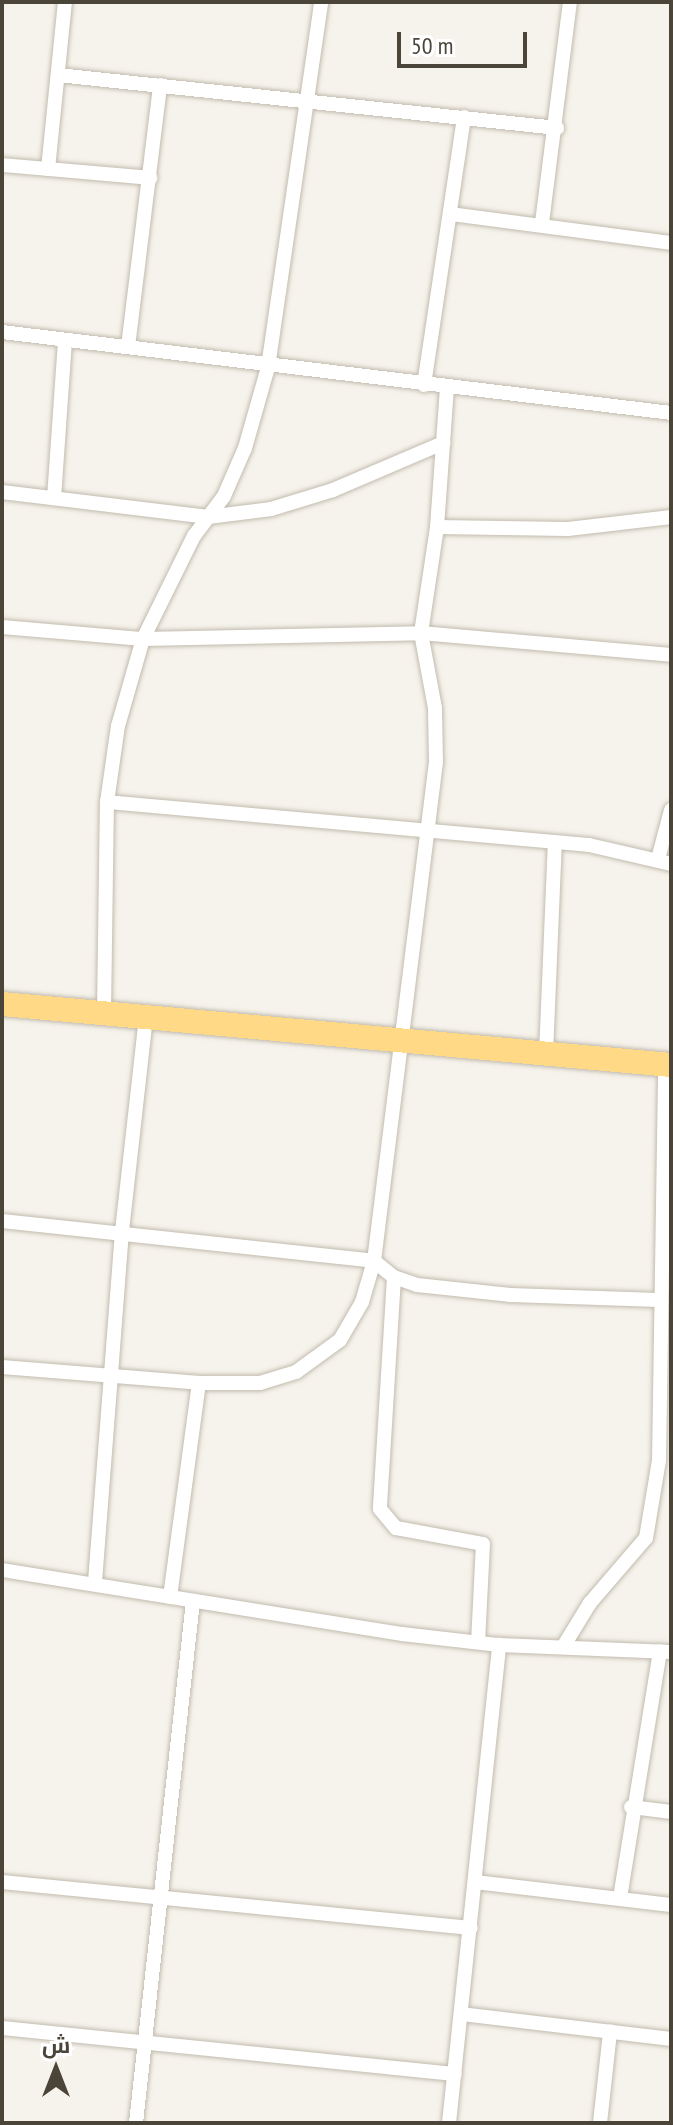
<!DOCTYPE html>
<html>
<head>
<meta charset="utf-8">
<style>
	body { margin:0 }
	#map { position:relative; width:673px; height:2125px; overflow:hidden; background:#f6f3ec; font-family:"PT Sans Narrow",Cairo,sans-serif }
	div>[style] { position:absolute }
	.roads { filter:drop-shadow(0 0 2px #c2bbae) drop-shadow(0 0 2px #c2bbae) }
	.minor>* { height:14px; margin:-7px; padding:0 7px; transform-origin:7px; border-radius:7px; background:#fff }
	.trunk>* { height:24px; margin:-12px; padding:0 12px; transform-origin:12px; border-radius:12px; background:#ffd985 }
	span { translate:-50% -50%; white-space:nowrap; text-align:center; line-height:1.15; -webkit-text-stroke:7px #fff; paint-order:stroke }
	.frame { position:absolute; inset:0; border:4px solid #4b4439; pointer-events:none }
	.north { position:absolute; left:16px; top:2029px; width:80px; height:80px; -webkit-text-stroke:6px #fff; paint-order:stroke; rotate:0deg; font-size:22px; font-weight:700; line-height:32px; text-align:center; color:#4b4439 }
	.north::after { content:''; display:block; margin:auto; width:28px; height:36px; background:#4b4439; clip-path:polygon(50% 0,100% 100%,50% 72%,0 100%) }
	.scale { position:absolute; left:397px; top:32px; width:130px; height:36px; box-sizing:border-box; border:4px solid #4b4439; border-top:0; padding-left:10px; font-size:24px; line-height:28px; white-space:nowrap; color:#4b4439; -webkit-text-stroke:6px #fff; paint-order:stroke }
</style>
</head>
<body>
<div id="map">
	<div class="roads">
		<div class="minor">
			<div style="left:58px;top:75px;width:502px;rotate:6.06deg"></div>
			<div style="left:2px;top:165px;width:149px;rotate:5deg"></div>
			<div style="left:48px;top:169px;width:168px;rotate:-84.2deg"></div>
			<div style="left:451px;top:214px;width:222px;rotate:7.5deg"></div>
			<div style="left:542px;top:223px;width:223px;rotate:-82.8deg"></div>
			<div style="left:2px;top:332px;width:674px;rotate:6.9deg"></div>
			<div style="left:128px;top:347px;width:264px;rotate:-83deg"></div>
			<div style="left:424px;top:385px;width:271px;rotate:-81.5deg"></div>
			<div style="left:2px;top:492px;width:208px;rotate:6.9deg"></div>
			<div style="left:208px;top:517px;width:64px;rotate:-7.2deg"></div>
			<div style="left:271px;top:509px;width:65px;rotate:-17deg"></div>
			<div style="left:333px;top:490px;width:120px;rotate:-23.1deg"></div>
			<div style="left:54px;top:498px;width:158px;rotate:-86deg"></div>
			<div style="left:437px;top:527px;width:131px;rotate:0.9deg"></div>
			<div style="left:568px;top:529px;width:104px;rotate:-6.6deg"></div>
			<div style="left:2px;top:627px;width:142px;rotate:4.9deg"></div>
			<div style="left:143px;top:639px;width:278px;rotate:-1.2deg"></div>
			<div style="left:421px;top:633px;width:251px;rotate:5deg"></div>
			<div style="left:107px;top:802px;width:484px;rotate:5.1deg"></div>
			<div style="left:589px;top:845px;width:84px;rotate:13deg"></div>
			<div style="left:658px;top:859px;width:51px;rotate:-75.1deg"></div>
			<div style="left:104px;top:1013px;width:211px;rotate:-89.2deg"></div>
			<div style="left:107px;top:802px;width:77px;rotate:-81.8deg"></div>
			<div style="left:118px;top:726px;width:91px;rotate:-74deg"></div>
			<div style="left:143px;top:639px;width:115px;rotate:-63.7deg"></div>
			<div style="left:194px;top:536px;width:50px;rotate:-53.1deg"></div>
			<div style="left:224px;top:496px;width:52px;rotate:-66.4deg"></div>
			<div style="left:245px;top:448px;width:84px;rotate:-74.1deg"></div>
			<div style="left:268px;top:367px;width:369px;rotate:-81.7deg"></div>
			<div style="left:546px;top:1054px;width:212px;rotate:-87.6deg"></div>
			<div style="left:2px;top:1221px;width:374px;rotate:6.1deg"></div>
			<div style="left:374px;top:1261px;width:26px;rotate:39deg"></div>
			<div style="left:394px;top:1277px;width:24px;rotate:19deg"></div>
			<div style="left:417px;top:1285px;width:94px;rotate:6.1deg"></div>
			<div style="left:510px;top:1295px;width:149px;rotate:1.9deg"></div>
			<div style="left:394px;top:1277px;width:232px;rotate:93.5deg"></div>
			<div style="left:380px;top:1509px;width:25px;rotate:50deg"></div>
			<div style="left:396px;top:1528px;width:88px;rotate:10.4deg"></div>
			<div style="left:483px;top:1544px;width:98px;rotate:92.9deg"></div>
			<div style="left:2px;top:1367px;width:198px;rotate:4.6deg"></div>
			<div style="left:199px;top:1383px;width:61px"></div>
			<div style="left:260px;top:1383px;width:38px;rotate:-17deg"></div>
			<div style="left:296px;top:1372px;width:54px;rotate:-36deg"></div>
			<div style="left:340px;top:1340px;width:44px;rotate:-59.9deg"></div>
			<div style="left:362px;top:1302px;width:43px;rotate:-73.7deg"></div>
			<div style="left:374px;top:1261px;width:503px;rotate:-82.92deg"></div>
			<div style="left:436px;top:762px;width:54px;rotate:-91.1deg"></div>
			<div style="left:435px;top:708px;width:76px;rotate:-100.6deg"></div>
			<div style="left:421px;top:633px;width:107px;rotate:-81.4deg"></div>
			<div style="left:437px;top:527px;width:139px;rotate:-85.9deg"></div>
			<div style="left:2px;top:1570px;width:405px;rotate:9.1deg"></div>
			<div style="left:402px;top:1634px;width:98px;rotate:6.5deg"></div>
			<div style="left:499px;top:1645px;width:172px;rotate:2.3deg"></div>
			<div style="left:95px;top:1582px;width:352px;rotate:-85.6deg"></div>
			<div style="left:122px;top:1231px;width:215px;rotate:-83.6deg"></div>
			<div style="left:170px;top:1597px;width:216px;rotate:-82.3deg"></div>
			<div style="left:563px;top:1647px;width:52px;rotate:-58.5deg"></div>
			<div style="left:590px;top:1603px;width:86px;rotate:-49.3deg"></div>
			<div style="left:646px;top:1538px;width:79px;rotate:-80.5deg"></div>
			<div style="left:659px;top:1460px;width:396px;rotate:-89.1deg"></div>
			<div style="left:631px;top:1807px;width:40px;rotate:7.1deg"></div>
			<div style="left:2px;top:1882px;width:471px;rotate:5.6deg"></div>
			<div style="left:475px;top:1882px;width:197px;rotate:6.7deg"></div>
			<div style="left:620px;top:1898px;width:250px;rotate:-80.8deg"></div>
			<div style="left:461px;top:2014px;width:211px;rotate:6.8deg"></div>
			<div style="left:2px;top:2028px;width:455px;rotate:5.8deg"></div>
			<div style="left:136px;top:2123px;width:525px;rotate:-83.77deg"></div>
			<div style="left:449px;top:2123px;width:481px;rotate:-84deg"></div>
			<div style="left:600px;top:2123px;width:92px;rotate:-83.7deg"></div>
		</div>
		<div class="trunk">
			<div style="left:2px;top:1004px;width:672px;rotate:5.21deg"></div>
		</div>
	</div>
	<div class="frame"></div>
	<div class="north">ش</div>
	<div class="scale">50 m</div>
</div>
</body>
</html>
